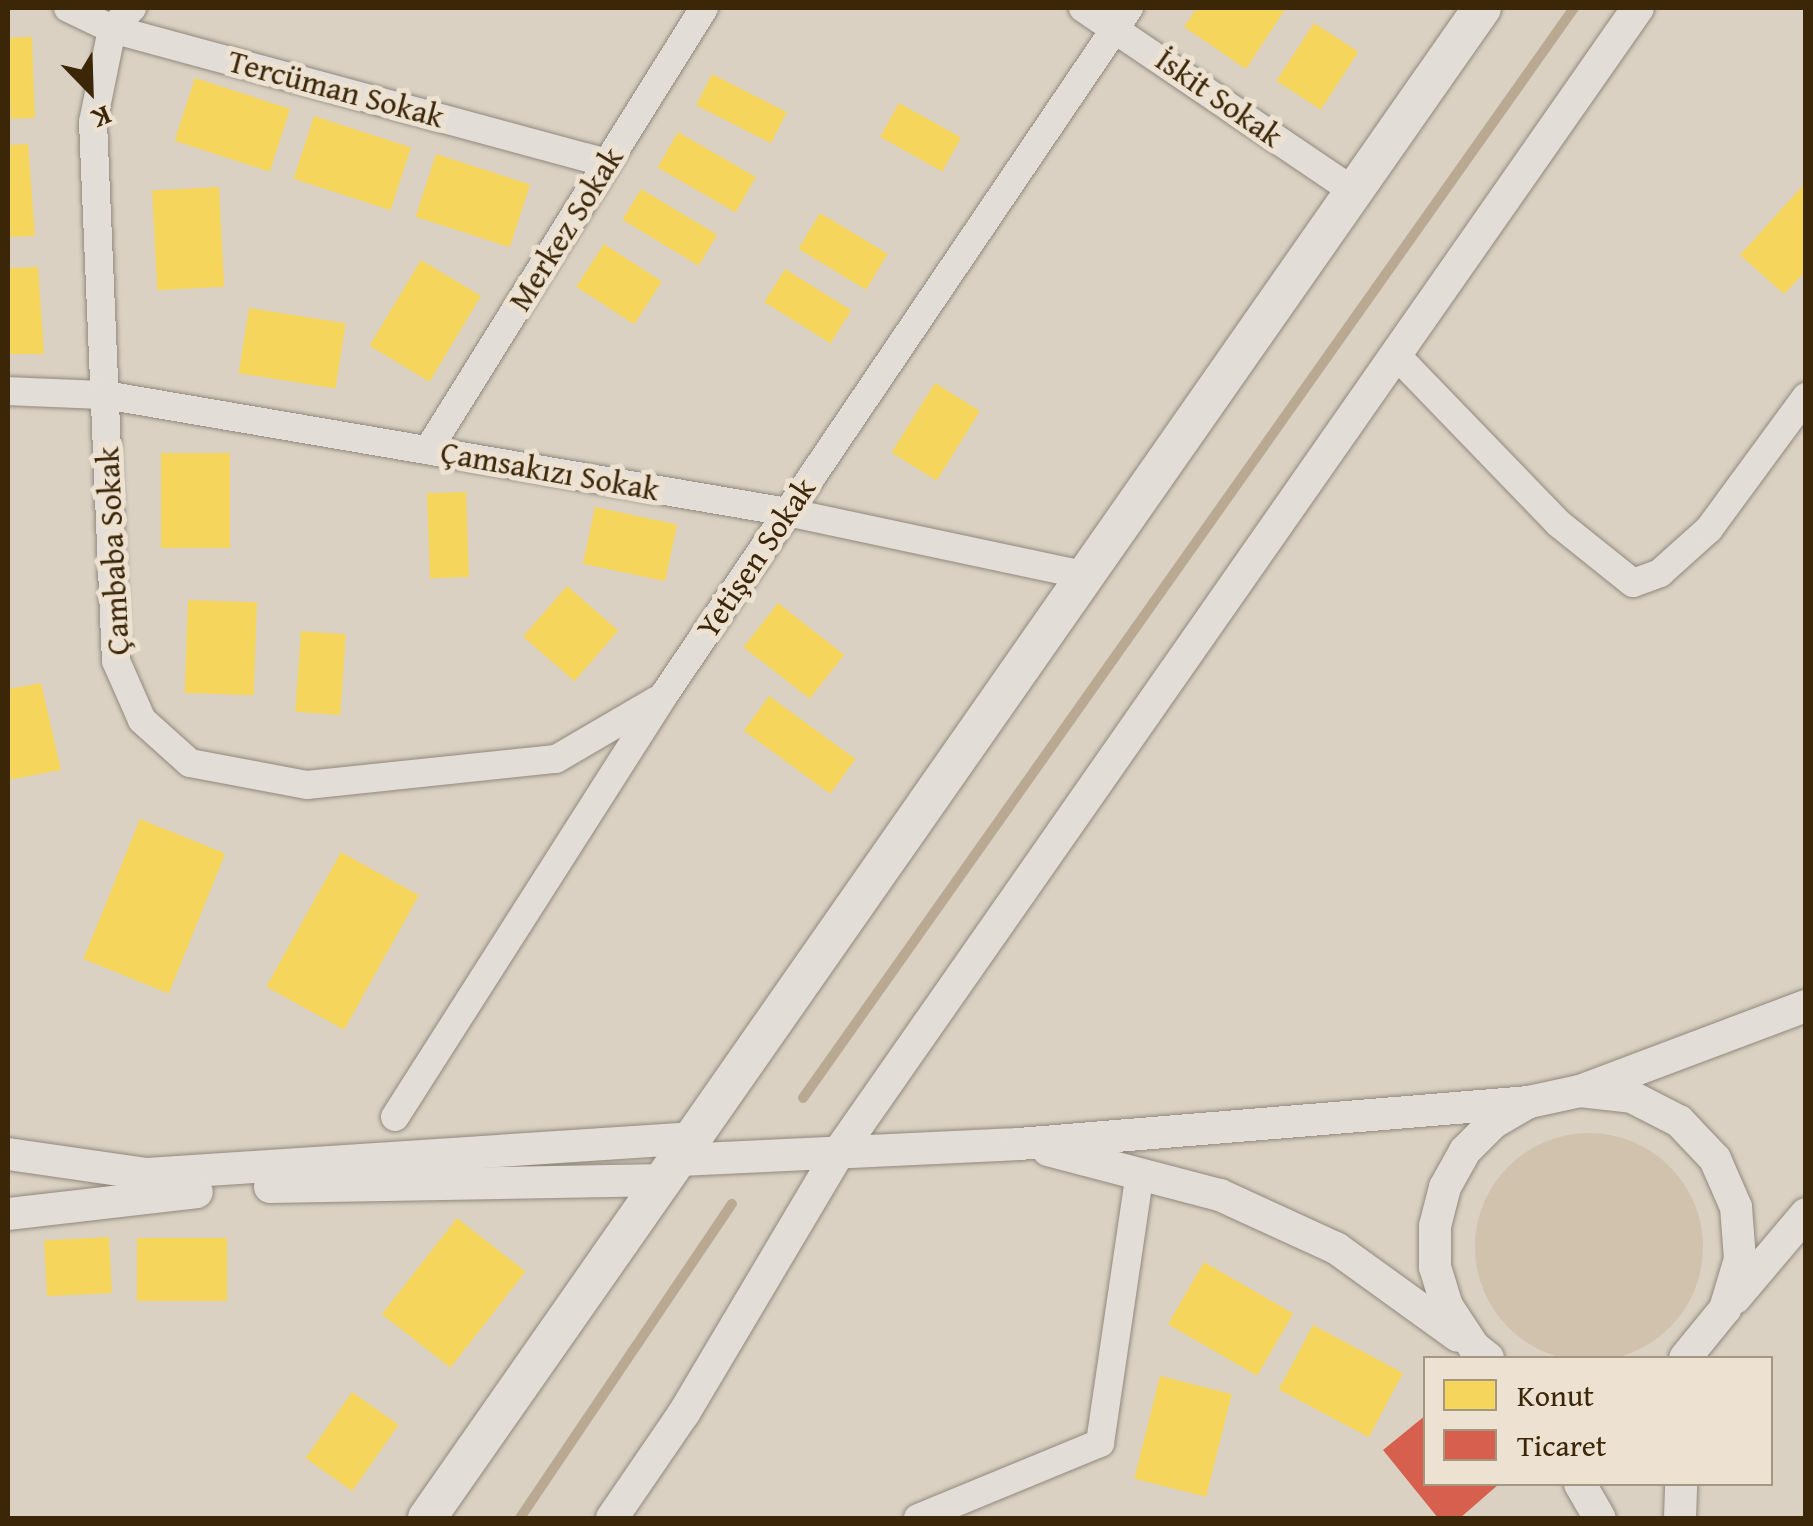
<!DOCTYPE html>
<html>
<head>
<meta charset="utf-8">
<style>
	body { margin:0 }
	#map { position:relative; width:1813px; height:1526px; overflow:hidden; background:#dad1c3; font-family:"Gentium Book Plus",serif }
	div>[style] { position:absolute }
	.green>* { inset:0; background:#d0c2ad }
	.round { border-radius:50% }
	.homes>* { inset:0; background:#f6d55c; transform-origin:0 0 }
	.shops>* { inset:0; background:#d6604d }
	.stream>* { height:10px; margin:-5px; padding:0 5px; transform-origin:5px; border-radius:5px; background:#b9a992 }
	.roads { filter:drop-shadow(0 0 2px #91897d) drop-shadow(0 0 2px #91897d) }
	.minor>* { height:28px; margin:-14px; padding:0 14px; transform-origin:14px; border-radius:14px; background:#e2ded7 }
	.tertiary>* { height:32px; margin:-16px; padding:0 16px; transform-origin:16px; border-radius:16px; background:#e2ded7 }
	.secondary>* { height:38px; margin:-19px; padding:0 19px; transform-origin:19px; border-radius:19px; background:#e2ded7 }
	span { translate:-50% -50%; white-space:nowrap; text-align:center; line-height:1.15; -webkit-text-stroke:10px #ede2d2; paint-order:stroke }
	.street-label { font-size:32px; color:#3c2608 }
	.frame { position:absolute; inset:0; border:10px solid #3c2608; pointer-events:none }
	.legend { position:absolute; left:1423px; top:1356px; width:350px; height:130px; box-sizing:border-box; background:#ede2d2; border:2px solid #a69781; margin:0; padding:12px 18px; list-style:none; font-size:30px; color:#3c2608 }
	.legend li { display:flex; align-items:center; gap:20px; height:50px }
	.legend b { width:50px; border:2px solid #a69781 }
	.north { position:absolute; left:40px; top:40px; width:100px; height:100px; -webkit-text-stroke:8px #ede2d2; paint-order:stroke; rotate:157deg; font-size:28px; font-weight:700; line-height:40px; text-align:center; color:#3c2608 }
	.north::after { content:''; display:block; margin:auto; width:35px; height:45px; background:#3c2608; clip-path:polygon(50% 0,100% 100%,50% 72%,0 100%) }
</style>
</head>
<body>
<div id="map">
	<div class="green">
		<div class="round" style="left:1475px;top:1133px;width:228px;height:228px"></div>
	</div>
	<div class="homes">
		<div style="clip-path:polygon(1197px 8px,1286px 8px,1246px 69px,1184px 27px)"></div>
		<div style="left:1314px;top:23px;width:53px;height:69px;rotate:33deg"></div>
		<div style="left:32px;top:37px;width:81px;height:24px;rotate:88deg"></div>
		<div style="left:712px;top:74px;width:84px;height:35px;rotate:27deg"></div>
		<div style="left:195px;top:78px;width:100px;height:66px;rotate:18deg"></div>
		<div style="left:899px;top:103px;width:71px;height:39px;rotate:29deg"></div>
		<div style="left:314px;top:116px;width:102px;height:66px;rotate:18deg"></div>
		<div style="left:678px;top:132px;width:90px;height:41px;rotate:30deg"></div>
		<div style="clip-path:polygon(28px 144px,35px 236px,8px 237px,8px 145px)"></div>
		<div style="left:436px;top:154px;width:99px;height:66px;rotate:18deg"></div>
		<div style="clip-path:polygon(1806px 182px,1806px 271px,1784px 294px,1740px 255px)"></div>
		<div style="left:219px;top:187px;width:100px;height:67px;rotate:87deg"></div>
		<div style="left:641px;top:189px;width:89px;height:36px;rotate:31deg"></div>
		<div style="left:820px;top:213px;width:79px;height:42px;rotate:31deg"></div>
		<div style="left:604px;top:244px;width:69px;height:51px;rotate:33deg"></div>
		<div style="left:421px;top:260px;width:70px;height:100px;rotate:31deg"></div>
		<div style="clip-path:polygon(38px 267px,44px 354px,8px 354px,8px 268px)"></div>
		<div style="left:785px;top:269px;width:78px;height:39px;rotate:32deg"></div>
		<div style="left:249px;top:308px;width:98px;height:66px;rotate:9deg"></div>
		<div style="left:935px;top:383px;width:53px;height:82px;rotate:32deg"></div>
		<div style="left:161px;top:453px;width:69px;height:95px"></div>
		<div style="left:466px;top:492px;width:85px;height:39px;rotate:88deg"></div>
		<div style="left:595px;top:507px;width:84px;height:58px;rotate:12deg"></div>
		<div style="left:567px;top:586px;width:68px;height:67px;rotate:41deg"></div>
		<div style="left:188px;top:600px;width:69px;height:93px;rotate:2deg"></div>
		<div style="left:778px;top:603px;width:84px;height:56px;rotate:38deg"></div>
		<div style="left:301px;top:631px;width:45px;height:81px;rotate:4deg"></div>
		<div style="clip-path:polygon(41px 683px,61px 770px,8px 780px,8px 689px)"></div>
		<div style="left:769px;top:696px;width:107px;height:43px;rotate:36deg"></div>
		<div style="left:140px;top:819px;width:92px;height:151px;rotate:22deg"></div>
		<div style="left:341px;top:852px;width:89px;height:154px;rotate:29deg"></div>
		<div style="left:457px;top:1218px;width:87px;height:122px;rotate:38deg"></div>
		<div style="left:109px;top:1237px;width:56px;height:65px;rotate:87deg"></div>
		<div style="left:227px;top:1238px;width:63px;height:90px;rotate:90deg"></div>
		<div style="left:1204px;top:1262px;width:103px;height:72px;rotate:30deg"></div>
		<div style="left:1313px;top:1325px;width:102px;height:73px;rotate:28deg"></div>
		<div style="left:1160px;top:1376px;width:74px;height:106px;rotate:14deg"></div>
		<div style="left:352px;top:1392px;width:57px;height:81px;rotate:35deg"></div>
	</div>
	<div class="shops">
		<div style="clip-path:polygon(1426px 1415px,1426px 1484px,1499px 1484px,1460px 1518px,1438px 1518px,1383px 1450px)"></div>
	</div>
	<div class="stream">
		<div style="left:803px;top:1098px;width:1335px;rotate:-54.73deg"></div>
		<div style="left:520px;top:1518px;width:379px;rotate:-56deg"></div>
	</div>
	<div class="roads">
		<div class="minor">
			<div style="left:68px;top:8px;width:49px;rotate:25.5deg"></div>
			<div style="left:112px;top:29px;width:513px;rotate:15.15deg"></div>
			<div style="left:132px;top:8px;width:29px;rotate:134deg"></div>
			<div style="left:112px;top:29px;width:95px;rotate:101.5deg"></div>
			<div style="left:93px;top:122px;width:539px;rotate:87.56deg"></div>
			<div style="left:116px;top:661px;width:64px;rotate:66.2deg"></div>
			<div style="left:142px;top:720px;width:64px;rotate:41.9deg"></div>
			<div style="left:190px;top:763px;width:119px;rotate:10.6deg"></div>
			<div style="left:307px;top:785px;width:250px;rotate:-6deg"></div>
			<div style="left:556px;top:759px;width:117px;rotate:-30.3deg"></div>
			<div style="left:1083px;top:8px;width:326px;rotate:34.1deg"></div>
			<div style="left:1396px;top:355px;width:233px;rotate:46deg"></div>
			<div style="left:1558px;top:523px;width:96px;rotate:38.7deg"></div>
			<div style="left:1633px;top:583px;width:29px;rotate:-20deg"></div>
			<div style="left:1660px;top:573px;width:66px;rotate:-41.9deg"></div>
			<div style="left:1709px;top:529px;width:164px;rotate:-53.7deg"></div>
			<div style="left:8px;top:391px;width:97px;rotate:2.4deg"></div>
			<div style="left:105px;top:395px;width:692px;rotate:9.73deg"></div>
			<div style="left:787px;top:512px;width:309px;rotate:12deg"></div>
			<div style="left:428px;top:450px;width:521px;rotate:-58.02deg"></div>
			<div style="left:395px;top:1117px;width:500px;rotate:-57.48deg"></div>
			<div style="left:664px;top:695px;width:830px;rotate:-55.91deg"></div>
			<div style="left:918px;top:1518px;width:197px;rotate:-22.4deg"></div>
			<div style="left:1100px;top:1443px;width:273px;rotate:-81.6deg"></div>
		</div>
		<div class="tertiary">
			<div style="left:1585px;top:1089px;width:236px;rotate:-20.6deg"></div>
			<div style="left:1048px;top:1150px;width:178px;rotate:14.7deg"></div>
			<div style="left:1220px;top:1195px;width:128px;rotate:24.6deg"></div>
			<div style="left:1336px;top:1248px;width:150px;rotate:35.8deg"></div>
			<div style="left:8px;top:1154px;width:140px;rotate:8.2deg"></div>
			<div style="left:147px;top:1174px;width:549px;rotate:-3.76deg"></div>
			<div style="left:680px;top:1160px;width:339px;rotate:-2.7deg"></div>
			<div style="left:1019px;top:1144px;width:512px;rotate:-4.71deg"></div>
			<div style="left:270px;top:1187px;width:396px;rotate:-1deg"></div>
			<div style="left:8px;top:1214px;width:190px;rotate:-6.6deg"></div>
			<div style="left:1735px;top:1298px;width:110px;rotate:-49.8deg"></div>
			<div style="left:1488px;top:1358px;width:18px;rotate:-142deg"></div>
			<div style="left:1474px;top:1347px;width:49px;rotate:-123.4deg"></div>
			<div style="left:1447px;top:1306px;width:41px;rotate:-107.1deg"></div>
			<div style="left:1435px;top:1267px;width:41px;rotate:-90deg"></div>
			<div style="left:1435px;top:1226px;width:40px;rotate:-75.6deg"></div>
			<div style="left:1445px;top:1187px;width:41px;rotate:-60.9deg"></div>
			<div style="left:1465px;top:1151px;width:40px;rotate:-45deg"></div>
			<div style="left:1493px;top:1123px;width:42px;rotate:-30.3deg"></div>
			<div style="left:1529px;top:1102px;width:52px;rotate:-12.2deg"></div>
			<div style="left:1580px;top:1091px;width:52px;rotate:6.6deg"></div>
			<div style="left:1632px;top:1097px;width:53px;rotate:27.1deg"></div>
			<div style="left:1679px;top:1121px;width:52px;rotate:46.5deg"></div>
			<div style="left:1715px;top:1159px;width:52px;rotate:66.4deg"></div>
			<div style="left:1736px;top:1207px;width:52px;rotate:85.6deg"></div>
			<div style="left:1740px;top:1259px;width:52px;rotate:106.7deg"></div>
			<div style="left:1725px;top:1309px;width:63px;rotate:129.2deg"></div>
			<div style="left:1580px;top:1484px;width:39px;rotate:60deg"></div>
			<div style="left:612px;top:1518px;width:127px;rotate:-55.6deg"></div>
			<div style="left:684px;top:1413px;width:307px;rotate:-59.3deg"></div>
			<div style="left:841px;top:1149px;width:1392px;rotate:-55.07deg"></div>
			<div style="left:1680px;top:1518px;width:34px;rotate:-88deg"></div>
		</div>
		<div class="secondary">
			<div style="left:427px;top:1518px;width:1842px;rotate:-55.06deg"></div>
		</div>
	</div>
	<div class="street-label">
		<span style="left:336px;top:89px;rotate:15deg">Tercüman Sokak</span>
		<span style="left:1219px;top:98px;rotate:35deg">İskit Sokak</span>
		<span style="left:566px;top:229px;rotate:-58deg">Merkez Sokak</span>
		<span style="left:550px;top:471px;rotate:10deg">Çamsakızı Sokak</span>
		<span style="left:113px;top:551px;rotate:-93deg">Çambaba Sokak</span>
		<span style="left:756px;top:558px;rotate:-56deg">Yetişen Sokak</span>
	</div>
	<div class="frame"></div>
	<ul class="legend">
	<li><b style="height:28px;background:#f6d55c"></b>Konut</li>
	<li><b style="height:28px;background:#d6604d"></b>Ticaret</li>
	</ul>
	<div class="north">K</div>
</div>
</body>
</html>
